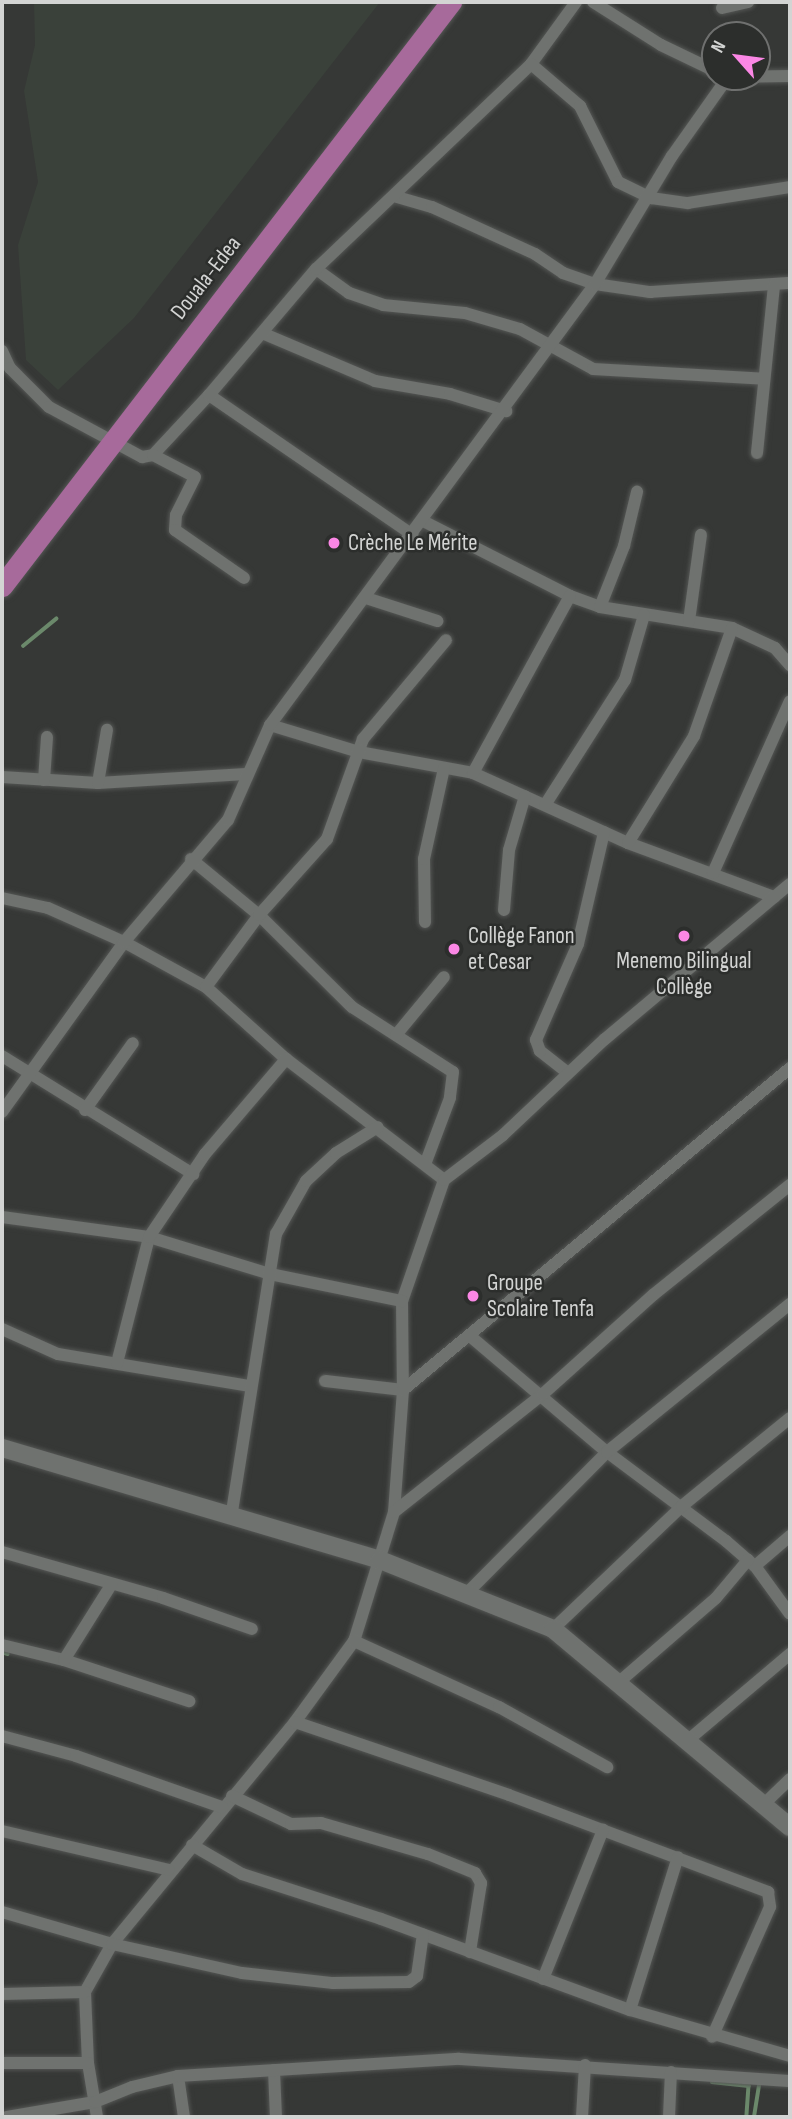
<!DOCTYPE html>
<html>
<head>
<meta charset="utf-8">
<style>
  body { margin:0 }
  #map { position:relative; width:792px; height:2119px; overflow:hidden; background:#363836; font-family:"Sofia Sans Condensed",sans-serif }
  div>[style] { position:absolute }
  .built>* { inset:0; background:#3a413a }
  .stream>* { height:3.5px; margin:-1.75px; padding:0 1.75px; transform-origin:1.75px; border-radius:1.75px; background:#6b896b }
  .roads { filter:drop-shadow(0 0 2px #545654) drop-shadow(0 0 2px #545654) }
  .minor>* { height:12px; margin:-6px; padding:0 6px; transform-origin:6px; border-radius:6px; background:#6f726f }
  .secondary>* { height:18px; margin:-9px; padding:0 9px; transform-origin:9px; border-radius:9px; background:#6f726f }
  .trunk>* { height:21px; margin:-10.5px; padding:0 10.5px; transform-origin:10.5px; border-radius:10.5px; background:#a76a9b }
  .dots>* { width:19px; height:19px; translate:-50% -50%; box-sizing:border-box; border:4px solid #2c2e2c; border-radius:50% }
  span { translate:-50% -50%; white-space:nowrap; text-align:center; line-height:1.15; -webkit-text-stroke:5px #2c2e2c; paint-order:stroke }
  .street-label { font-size:23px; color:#d3d4d3 }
  .poi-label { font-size:23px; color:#d3d4d3 }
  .left { translate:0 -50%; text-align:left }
  .frame { position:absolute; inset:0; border:4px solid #d3d4d3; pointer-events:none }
  .north { position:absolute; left:701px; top:21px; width:70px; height:70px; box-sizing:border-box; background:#2c2e2c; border:2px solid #6f706f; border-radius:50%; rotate:298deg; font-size:19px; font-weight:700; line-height:28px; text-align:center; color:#d3d4d3 }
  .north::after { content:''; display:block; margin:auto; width:24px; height:32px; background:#fb87e5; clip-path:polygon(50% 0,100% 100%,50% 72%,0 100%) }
</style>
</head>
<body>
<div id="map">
  <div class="built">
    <div style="clip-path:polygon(34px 2px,380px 2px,134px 318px,58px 390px,26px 360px,18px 245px,38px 182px,24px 91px,35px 45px)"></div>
  </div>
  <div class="stream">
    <div style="left:23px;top:646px;width:43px;rotate:-39.3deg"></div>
    <div style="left:2px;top:1652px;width:6px;rotate:18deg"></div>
    <div style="left:712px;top:2082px;width:37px;rotate:6deg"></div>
    <div style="left:749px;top:2086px;width:31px;rotate:94deg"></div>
    <div style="left:754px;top:2117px;width:32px;rotate:-81deg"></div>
  </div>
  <div class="roads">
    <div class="minor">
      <div style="left:593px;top:2px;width:80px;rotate:32.3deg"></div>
      <div style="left:661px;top:45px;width:60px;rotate:25.7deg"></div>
      <div style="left:722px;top:8px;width:27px;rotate:-13deg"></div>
      <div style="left:531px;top:64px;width:77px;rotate:-54deg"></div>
      <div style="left:727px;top:77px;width:63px;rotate:-0.9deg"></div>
      <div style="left:397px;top:197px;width:36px;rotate:16deg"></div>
      <div style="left:432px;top:207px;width:113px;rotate:24.5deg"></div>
      <div style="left:535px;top:254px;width:34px;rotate:34deg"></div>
      <div style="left:563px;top:273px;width:34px;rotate:19deg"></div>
      <div style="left:595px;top:284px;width:56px;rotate:8.3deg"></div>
      <div style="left:650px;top:292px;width:140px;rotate:-3.7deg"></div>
      <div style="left:316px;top:269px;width:41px;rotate:36deg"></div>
      <div style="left:349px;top:293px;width:36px;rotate:19deg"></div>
      <div style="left:383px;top:305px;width:82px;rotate:5.6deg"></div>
      <div style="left:465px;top:313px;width:57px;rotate:16.2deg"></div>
      <div style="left:520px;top:329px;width:83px;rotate:28.7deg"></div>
      <div style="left:593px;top:369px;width:171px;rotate:3.3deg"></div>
      <div style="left:262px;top:333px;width:123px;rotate:23deg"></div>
      <div style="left:375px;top:381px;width:76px;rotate:9.8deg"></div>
      <div style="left:450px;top:394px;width:59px;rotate:16.9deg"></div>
      <div style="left:2px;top:351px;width:19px;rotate:65deg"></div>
      <div style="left:10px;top:368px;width:55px;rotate:45deg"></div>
      <div style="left:49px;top:407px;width:106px;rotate:28.3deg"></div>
      <div style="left:142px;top:457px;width:11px;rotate:-10deg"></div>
      <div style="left:153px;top:455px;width:82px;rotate:-47deg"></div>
      <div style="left:209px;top:395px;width:247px;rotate:34.5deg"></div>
      <div style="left:209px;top:395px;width:165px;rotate:-49.7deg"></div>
      <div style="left:316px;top:269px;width:297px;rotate:-43.6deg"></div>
      <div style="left:531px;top:64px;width:65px;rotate:40.6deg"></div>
      <div style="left:580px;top:106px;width:85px;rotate:63.4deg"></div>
      <div style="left:618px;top:182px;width:37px;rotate:26deg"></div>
      <div style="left:651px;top:198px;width:37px;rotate:8deg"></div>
      <div style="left:688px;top:203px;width:103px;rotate:-8.9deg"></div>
      <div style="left:757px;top:453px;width:169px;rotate:-84.2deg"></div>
      <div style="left:153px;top:455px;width:47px;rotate:27.6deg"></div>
      <div style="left:195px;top:477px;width:42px;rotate:116.6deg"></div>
      <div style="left:176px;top:515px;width:15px;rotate:94deg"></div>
      <div style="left:175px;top:530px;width:84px;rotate:34.8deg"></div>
      <div style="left:423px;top:521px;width:165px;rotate:27deg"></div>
      <div style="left:570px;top:596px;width:32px;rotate:20deg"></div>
      <div style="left:600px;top:607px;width:134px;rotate:9deg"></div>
      <div style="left:732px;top:628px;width:47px;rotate:24.9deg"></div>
      <div style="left:775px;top:648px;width:23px;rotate:49deg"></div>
      <div style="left:366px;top:598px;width:75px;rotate:17.9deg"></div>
      <div style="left:600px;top:607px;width:66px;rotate:-68.5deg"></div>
      <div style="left:624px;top:546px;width:56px;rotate:-76.5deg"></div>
      <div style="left:689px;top:621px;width:87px;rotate:-82.1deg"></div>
      <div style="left:270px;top:725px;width:93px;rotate:16.9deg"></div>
      <div style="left:359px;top:752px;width:116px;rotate:10.4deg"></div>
      <div style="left:473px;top:773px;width:170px;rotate:24.3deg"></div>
      <div style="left:628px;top:843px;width:156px;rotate:20.3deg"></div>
      <div style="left:473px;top:773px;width:202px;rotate:-61.3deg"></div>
      <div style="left:2px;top:777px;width:96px;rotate:3.6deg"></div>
      <div style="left:98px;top:783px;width:148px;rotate:-3.5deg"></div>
      <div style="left:44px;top:780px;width:43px;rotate:-86deg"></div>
      <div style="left:98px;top:783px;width:54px;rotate:-80.4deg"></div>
      <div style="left:545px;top:805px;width:148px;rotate:-57.4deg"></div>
      <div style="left:625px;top:680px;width:68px;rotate:-73.7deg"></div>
      <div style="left:628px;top:843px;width:126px;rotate:-58.3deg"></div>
      <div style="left:694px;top:736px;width:114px;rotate:-70.6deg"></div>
      <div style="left:191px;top:859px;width:88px;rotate:39.5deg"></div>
      <div style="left:259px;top:915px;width:131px;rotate:44.7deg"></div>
      <div style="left:352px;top:1007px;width:120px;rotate:32.8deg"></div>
      <div style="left:453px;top:1072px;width:26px;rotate:97deg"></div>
      <div style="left:450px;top:1098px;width:68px;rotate:110.6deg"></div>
      <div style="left:713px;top:873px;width:188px;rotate:-65.9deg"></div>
      <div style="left:2px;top:898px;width:47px;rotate:12.3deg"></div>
      <div style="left:48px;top:908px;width:83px;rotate:24.1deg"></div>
      <div style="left:124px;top:942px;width:94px;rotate:28.8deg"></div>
      <div style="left:206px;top:987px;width:108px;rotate:42deg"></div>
      <div style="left:286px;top:1059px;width:199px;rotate:37.4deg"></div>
      <div style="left:444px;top:1180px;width:128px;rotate:109.1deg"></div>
      <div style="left:402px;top:1301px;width:89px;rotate:89.4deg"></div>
      <div style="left:403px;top:1390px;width:122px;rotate:94.2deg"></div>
      <div style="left:394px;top:1512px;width:135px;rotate:107.2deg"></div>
      <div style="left:354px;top:1641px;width:100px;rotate:126.1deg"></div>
      <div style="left:295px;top:1722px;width:288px;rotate:129.5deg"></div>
      <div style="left:112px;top:1944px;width:55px;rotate:119.4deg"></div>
      <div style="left:85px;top:1992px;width:71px;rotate:87.6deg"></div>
      <div style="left:88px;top:2063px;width:55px;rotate:80.5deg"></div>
      <div style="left:504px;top:910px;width:60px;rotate:-85.2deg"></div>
      <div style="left:509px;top:850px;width:56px;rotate:-73.5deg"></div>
      <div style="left:425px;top:922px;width:63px;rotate:-90.9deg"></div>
      <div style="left:424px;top:859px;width:93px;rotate:-77.6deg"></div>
      <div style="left:206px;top:987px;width:89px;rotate:-53.6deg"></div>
      <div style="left:259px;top:915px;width:102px;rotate:-48.2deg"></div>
      <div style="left:327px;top:839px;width:106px;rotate:-70.2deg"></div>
      <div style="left:363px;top:739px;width:129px;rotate:-50deg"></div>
      <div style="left:396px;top:1035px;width:75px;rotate:-50.4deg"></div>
      <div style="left:2px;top:1056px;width:225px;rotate:31.7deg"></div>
      <div style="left:568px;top:1073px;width:36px;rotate:-142deg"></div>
      <div style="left:540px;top:1051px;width:12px;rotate:-110deg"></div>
      <div style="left:536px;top:1040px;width:105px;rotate:-66.4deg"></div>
      <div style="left:578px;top:944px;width:115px;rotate:-76.9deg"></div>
      <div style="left:85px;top:1110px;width:82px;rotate:-54.4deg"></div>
      <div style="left:2px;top:1112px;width:209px;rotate:-54.3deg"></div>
      <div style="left:124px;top:942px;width:160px;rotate:-49.6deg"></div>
      <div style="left:228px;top:820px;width:104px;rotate:-66.1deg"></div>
      <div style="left:270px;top:725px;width:548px;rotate:-53.61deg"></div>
      <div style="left:595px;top:284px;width:149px;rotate:-59deg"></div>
      <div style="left:672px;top:156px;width:97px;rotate:-54.7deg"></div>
      <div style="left:444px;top:1180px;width:74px;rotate:-37.3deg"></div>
      <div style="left:503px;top:1135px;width:140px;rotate:-43.3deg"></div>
      <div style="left:605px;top:1039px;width:241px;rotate:-40deg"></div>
      <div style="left:2px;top:1217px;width:148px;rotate:7.7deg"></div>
      <div style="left:149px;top:1237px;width:127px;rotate:17deg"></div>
      <div style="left:270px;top:1274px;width:135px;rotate:11.6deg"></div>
      <div style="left:2px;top:1329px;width:61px;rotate:24.1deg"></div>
      <div style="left:58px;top:1354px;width:195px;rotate:9.5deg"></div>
      <div style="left:470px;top:1336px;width:180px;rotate:40.3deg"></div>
      <div style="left:607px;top:1452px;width:149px;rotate:36.8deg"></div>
      <div style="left:726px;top:1541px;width:38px;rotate:41deg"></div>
      <div style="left:755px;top:1566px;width:59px;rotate:53.9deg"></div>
      <div style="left:117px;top:1363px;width:130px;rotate:-75.7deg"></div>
      <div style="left:149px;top:1237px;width:100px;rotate:-56deg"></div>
      <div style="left:205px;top:1154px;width:125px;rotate:-49.5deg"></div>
      <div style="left:325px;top:1381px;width:79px;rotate:6.6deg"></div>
      <div style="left:403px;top:1390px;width:503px;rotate:-39.76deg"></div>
      <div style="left:394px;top:1512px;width:190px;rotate:-38.4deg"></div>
      <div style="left:543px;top:1394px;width:148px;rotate:-42deg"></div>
      <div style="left:653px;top:1295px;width:176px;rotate:-38.8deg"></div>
      <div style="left:231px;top:1518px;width:288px;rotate:-81deg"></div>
      <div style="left:276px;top:1234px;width:61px;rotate:-60.5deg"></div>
      <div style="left:306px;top:1181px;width:41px;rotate:-43deg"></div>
      <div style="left:336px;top:1153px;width:49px;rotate:-31.8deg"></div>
      <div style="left:2px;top:1552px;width:167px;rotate:15.9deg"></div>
      <div style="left:163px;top:1598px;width:94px;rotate:19.2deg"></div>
      <div style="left:755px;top:1566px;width:46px;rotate:-40.6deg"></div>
      <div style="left:468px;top:1592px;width:197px;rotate:-45.2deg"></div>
      <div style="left:607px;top:1452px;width:235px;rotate:-39deg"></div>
      <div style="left:553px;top:1629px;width:178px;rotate:-43.6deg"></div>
      <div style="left:682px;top:1506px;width:139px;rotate:-39.2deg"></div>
      <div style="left:354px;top:1641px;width:159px;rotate:24.5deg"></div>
      <div style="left:499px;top:1707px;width:124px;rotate:29.1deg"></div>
      <div style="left:2px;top:1645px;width:64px;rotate:13.6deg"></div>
      <div style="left:64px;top:1660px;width:132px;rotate:18.2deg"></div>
      <div style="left:64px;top:1660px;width:89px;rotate:-57.9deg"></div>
      <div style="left:619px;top:1682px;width:128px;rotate:-40.9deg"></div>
      <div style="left:716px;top:1598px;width:50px;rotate:-49.9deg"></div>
      <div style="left:295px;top:1722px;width:226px;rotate:18.8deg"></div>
      <div style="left:509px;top:1795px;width:277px;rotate:20.5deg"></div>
      <div style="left:768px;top:1892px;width:15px;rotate:82deg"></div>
      <div style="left:770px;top:1907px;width:142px;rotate:114deg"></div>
      <div style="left:2px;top:1736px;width:77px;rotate:15.1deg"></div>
      <div style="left:76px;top:1756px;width:155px;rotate:19.3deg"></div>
      <div style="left:687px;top:1741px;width:135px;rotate:-40.2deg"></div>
      <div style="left:232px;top:1796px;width:65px;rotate:25.4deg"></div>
      <div style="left:291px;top:1824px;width:30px;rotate:-2deg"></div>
      <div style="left:321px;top:1823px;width:111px;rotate:16.2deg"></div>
      <div style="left:428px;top:1854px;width:51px;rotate:22deg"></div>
      <div style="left:475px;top:1873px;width:12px;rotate:59deg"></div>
      <div style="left:481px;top:1883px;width:70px;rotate:99.1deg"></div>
      <div style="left:764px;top:1804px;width:36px;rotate:-44deg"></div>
      <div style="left:2px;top:1831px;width:171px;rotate:13.1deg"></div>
      <div style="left:192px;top:1845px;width:58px;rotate:30.1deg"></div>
      <div style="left:242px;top:1874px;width:146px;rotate:17.9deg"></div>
      <div style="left:381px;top:1919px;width:265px;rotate:20.1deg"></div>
      <div style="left:630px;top:2010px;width:166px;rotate:16deg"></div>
      <div style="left:2px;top:1912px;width:115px;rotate:16.2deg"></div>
      <div style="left:112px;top:1944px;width:133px;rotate:12.6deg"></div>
      <div style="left:242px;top:1973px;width:92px;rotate:6.3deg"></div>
      <div style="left:333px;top:1983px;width:76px;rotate:-0.8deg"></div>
      <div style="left:409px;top:1982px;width:10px;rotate:-37deg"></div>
      <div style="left:417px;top:1976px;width:42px;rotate:-81.9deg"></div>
      <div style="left:543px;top:1979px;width:161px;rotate:-68.1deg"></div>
      <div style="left:2px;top:1994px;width:83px;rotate:-1.4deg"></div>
      <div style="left:630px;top:2010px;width:160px;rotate:-72.6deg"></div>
      <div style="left:2px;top:2063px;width:86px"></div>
      <div style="left:274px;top:2070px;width:47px;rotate:87.6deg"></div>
      <div style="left:178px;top:2076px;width:41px;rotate:81.7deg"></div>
      <div style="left:7px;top:2117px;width:89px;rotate:-9.7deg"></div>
      <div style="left:95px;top:2102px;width:40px;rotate:-22deg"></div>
      <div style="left:132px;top:2087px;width:47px;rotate:-13.4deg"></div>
      <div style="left:178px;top:2076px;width:282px;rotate:-3.5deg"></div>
      <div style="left:459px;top:2059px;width:332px;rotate:3.8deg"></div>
      <div style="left:582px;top:2117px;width:52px;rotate:-86.7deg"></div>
      <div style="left:669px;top:2117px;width:45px;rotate:-87.5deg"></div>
    </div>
    <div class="secondary">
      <div style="left:2px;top:1448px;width:394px;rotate:16.5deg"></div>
      <div style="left:380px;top:1560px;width:186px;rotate:21.7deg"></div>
      <div style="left:553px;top:1629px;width:309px;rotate:39.9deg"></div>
    </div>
    <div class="trunk">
      <div style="left:2px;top:586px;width:737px;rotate:-52.45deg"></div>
    </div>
  </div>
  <div class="dots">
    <div style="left:334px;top:543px;background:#fb87e5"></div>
    <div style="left:684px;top:936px;background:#fb87e5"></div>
    <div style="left:454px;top:949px;background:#fb87e5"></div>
    <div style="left:473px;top:1296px;background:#fb87e5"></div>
  </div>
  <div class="street-label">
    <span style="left:206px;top:278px;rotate:-52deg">Douala-Edea</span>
  </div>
  <div class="poi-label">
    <span class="left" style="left:348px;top:543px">Crèche Le Mérite</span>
    <span class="left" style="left:468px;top:949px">Collège Fanon<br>et Cesar</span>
    <span style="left:684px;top:974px">Menemo Bilingual<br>Collège</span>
    <span class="left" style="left:487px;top:1296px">Groupe<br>Scolaire Tenfa</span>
  </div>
  <div class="frame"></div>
  <div class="north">N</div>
</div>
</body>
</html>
